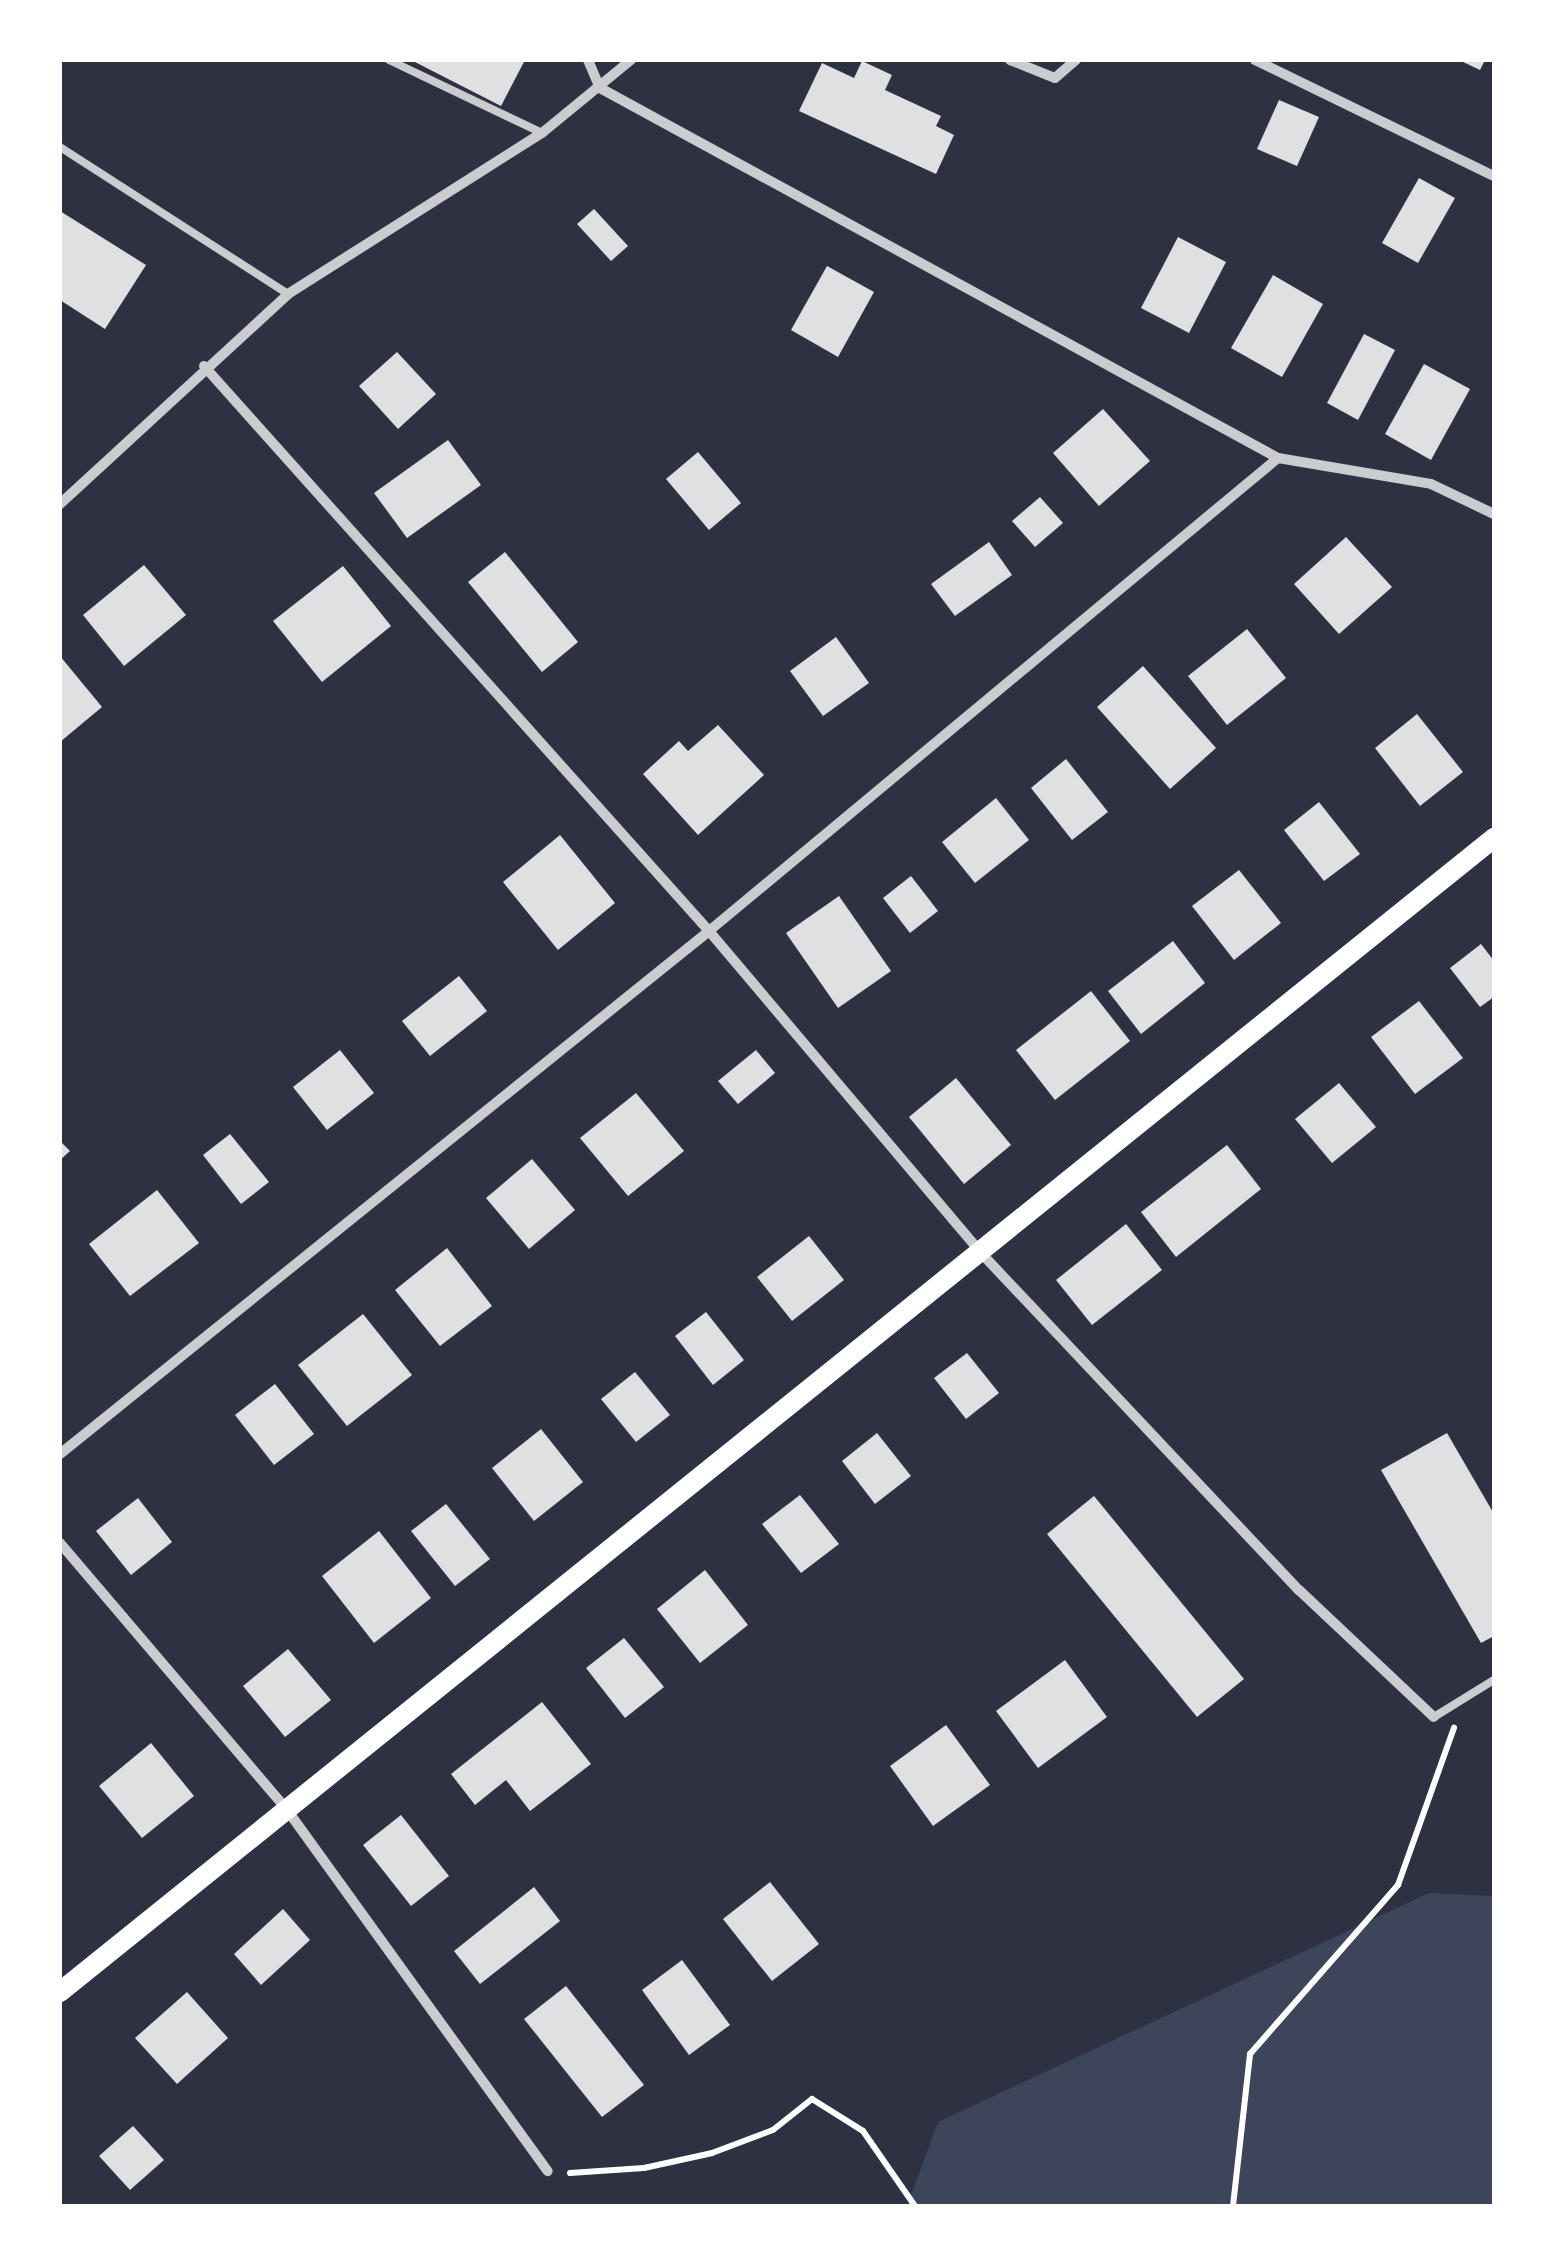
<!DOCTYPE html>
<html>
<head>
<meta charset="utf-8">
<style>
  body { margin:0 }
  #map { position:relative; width:1554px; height:2266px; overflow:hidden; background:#2d3142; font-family:Ubuntu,sans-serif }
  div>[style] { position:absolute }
  .green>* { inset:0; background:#3c4559 }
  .building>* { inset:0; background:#e0e0e3 }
  .path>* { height:6px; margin:-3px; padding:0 3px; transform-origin:3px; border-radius:3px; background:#fff }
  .service>* { height:8px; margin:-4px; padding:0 4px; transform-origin:4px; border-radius:4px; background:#caccd0 }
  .minor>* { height:10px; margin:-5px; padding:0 5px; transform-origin:5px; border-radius:5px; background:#caccd0 }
  .secondary>* { height:20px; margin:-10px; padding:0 10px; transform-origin:10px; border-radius:10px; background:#fff }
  span { translate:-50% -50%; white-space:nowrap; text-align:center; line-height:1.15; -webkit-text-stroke:8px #fff; paint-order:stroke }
  .frame { position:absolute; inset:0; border:62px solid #fff; pointer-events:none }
</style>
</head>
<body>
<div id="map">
  <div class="green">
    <div style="clip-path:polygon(1429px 1893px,1494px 1896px,1494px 2206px,907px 2206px,938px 2122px)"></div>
  </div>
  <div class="building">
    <div style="clip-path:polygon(411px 60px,525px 60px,501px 106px)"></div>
    <div style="clip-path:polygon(1459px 60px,1485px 60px,1480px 70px)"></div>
    <div style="clip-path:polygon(862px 61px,892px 75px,885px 90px,941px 116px,936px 126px,954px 135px,936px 174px,799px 111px,822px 63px,854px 78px)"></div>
    <div style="clip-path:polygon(1279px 100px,1319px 117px,1297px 166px,1257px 149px)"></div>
    <div style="clip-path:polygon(1419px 178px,1455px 198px,1418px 263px,1382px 243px)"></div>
    <div style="clip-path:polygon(594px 209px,628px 246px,611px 261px,577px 224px)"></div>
    <div style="clip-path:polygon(60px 211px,146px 265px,105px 329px,60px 300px)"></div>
    <div style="clip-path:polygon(1178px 237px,1226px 262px,1189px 333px,1141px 308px)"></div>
    <div style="clip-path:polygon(827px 266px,874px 292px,838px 357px,791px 330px)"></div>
    <div style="clip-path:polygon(1273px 275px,1323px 304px,1282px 377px,1231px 348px)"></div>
    <div style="clip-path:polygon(1364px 334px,1395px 350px,1358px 420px,1327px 403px)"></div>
    <div style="clip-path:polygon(397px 352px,436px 394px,398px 429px,359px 386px)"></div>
    <div style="clip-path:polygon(1424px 364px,1470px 389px,1431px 460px,1385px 434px)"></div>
    <div style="clip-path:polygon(1103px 409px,1150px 461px,1099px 506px,1053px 453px)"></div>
    <div style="clip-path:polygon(448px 440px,481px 485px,407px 538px,374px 493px)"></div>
    <div style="clip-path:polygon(698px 452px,741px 503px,709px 530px,666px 479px)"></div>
    <div style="clip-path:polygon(1040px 497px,1063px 523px,1035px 547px,1012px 521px)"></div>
    <div style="clip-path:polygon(1346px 537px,1392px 587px,1339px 634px,1294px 584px)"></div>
    <div style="clip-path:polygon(989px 542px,1012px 575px,955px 616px,931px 584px)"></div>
    <div style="clip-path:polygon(505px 552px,578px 642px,542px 672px,468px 582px)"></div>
    <div style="clip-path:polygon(144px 565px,186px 615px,124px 666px,83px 615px)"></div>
    <div style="clip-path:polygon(343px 566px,391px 626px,322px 682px,273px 621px)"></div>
    <div style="clip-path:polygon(1247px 629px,1286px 678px,1227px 725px,1188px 676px)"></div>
    <div style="clip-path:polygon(836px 637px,869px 683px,823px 716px,790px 671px)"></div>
    <div style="clip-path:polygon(60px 656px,102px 707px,60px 742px)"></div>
    <div style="clip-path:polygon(1143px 666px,1216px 748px,1170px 789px,1097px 707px)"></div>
    <div style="clip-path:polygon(1417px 714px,1463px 772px,1420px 806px,1375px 748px)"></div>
    <div style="clip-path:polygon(718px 725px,764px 775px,698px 835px,643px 774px,679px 741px,688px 751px)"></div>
    <div style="clip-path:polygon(1066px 759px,1108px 812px,1072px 840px,1031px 788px)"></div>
    <div style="clip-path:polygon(996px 798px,1029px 840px,975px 883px,942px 842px)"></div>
    <div style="clip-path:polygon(1319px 802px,1360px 854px,1324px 881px,1284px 830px)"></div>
    <div style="clip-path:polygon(560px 835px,615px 903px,558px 950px,503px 882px)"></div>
    <div style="clip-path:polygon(1239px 870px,1281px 923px,1234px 960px,1192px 906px)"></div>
    <div style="clip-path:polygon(911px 876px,938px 911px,910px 933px,883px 898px)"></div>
    <div style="clip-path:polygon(839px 896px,891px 971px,838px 1008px,786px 933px)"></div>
    <div style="clip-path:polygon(1173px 941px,1205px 983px,1141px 1034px,1108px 991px)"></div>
    <div style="clip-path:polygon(1481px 944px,1494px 961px,1494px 997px,1480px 1007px,1450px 968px)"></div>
    <div style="clip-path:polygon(459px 976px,487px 1011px,430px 1056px,402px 1021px)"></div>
    <div style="clip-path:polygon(1091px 991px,1130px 1041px,1055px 1100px,1016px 1050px)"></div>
    <div style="clip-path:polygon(1419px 1001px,1463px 1058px,1415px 1094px,1371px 1037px)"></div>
    <div style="clip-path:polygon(340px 1050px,374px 1093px,327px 1130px,293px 1087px)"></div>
    <div style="clip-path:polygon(756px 1050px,775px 1073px,738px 1104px,718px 1081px)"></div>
    <div style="clip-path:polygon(956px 1078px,1011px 1145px,964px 1184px,909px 1117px)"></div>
    <div style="clip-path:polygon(1339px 1083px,1376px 1127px,1332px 1163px,1295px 1119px)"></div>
    <div style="clip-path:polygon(636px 1093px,684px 1151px,628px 1196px,580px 1138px)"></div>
    <div style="clip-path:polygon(230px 1134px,269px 1182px,241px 1204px,203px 1155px)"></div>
    <div style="clip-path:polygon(60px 1141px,70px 1151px,60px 1160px)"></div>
    <div style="clip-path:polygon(1227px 1145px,1261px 1189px,1176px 1257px,1141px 1212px)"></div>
    <div style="clip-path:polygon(532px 1159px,575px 1210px,529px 1249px,486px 1198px)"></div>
    <div style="clip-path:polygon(157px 1190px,199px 1243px,130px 1296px,89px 1244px)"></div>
    <div style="clip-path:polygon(1126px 1224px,1162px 1270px,1092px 1325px,1056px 1280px)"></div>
    <div style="clip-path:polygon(809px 1236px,844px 1280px,792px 1321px,757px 1277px)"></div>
    <div style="clip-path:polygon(447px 1248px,492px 1306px,440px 1346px,395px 1290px)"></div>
    <div style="clip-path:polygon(706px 1312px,744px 1360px,713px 1385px,675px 1336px)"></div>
    <div style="clip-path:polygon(363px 1314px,412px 1375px,347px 1426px,298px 1365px)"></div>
    <div style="clip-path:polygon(967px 1353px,999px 1393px,966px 1419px,934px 1378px)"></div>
    <div style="clip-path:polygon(635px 1372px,670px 1415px,636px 1442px,601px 1399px)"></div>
    <div style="clip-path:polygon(275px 1384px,314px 1434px,274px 1465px,235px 1415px)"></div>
    <div style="clip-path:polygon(541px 1429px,583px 1482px,534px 1521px,492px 1468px)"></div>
    <div style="clip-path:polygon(877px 1433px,911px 1476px,875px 1504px,842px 1461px)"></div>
    <div style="clip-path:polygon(1447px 1433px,1494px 1514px,1494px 1636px,1481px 1643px,1381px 1470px)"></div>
    <div style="clip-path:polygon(800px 1495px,839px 1544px,801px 1573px,762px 1524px)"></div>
    <div style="clip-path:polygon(1094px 1496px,1244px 1679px,1197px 1717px,1047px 1534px)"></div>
    <div style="clip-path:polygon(138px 1498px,172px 1542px,131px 1575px,96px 1531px)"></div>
    <div style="clip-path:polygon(446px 1504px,490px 1559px,455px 1586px,411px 1531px)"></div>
    <div style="clip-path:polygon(379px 1531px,431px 1598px,374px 1643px,322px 1576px)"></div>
    <div style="clip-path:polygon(705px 1570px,748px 1625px,700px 1663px,657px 1609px)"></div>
    <div style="clip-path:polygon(624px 1638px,664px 1687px,625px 1718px,586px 1668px)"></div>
    <div style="clip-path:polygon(288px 1649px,331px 1700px,285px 1737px,243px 1686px)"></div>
    <div style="clip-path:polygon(1065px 1660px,1107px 1717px,1038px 1768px,996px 1711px)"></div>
    <div style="clip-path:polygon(542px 1702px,591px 1764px,530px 1811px,506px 1780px,475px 1805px,451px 1774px)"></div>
    <div style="clip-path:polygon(946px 1725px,990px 1785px,933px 1826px,890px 1766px)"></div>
    <div style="clip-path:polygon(151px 1743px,194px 1796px,142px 1838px,99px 1786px)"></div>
    <div style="clip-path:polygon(401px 1815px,449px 1876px,411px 1906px,363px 1845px)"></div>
    <div style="clip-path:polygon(770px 1882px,819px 1944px,772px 1981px,723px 1919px)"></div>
    <div style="clip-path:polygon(534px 1887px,560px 1921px,480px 1984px,454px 1951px)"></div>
    <div style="clip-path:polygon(283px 1909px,310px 1940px,261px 1985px,234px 1954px)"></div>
    <div style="clip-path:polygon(682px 1960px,730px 2025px,689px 2055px,642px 1990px)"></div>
    <div style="clip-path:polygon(566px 1986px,644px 2085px,602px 2117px,524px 2019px)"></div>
    <div style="clip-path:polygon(187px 1992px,228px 2038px,177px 2084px,135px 2038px)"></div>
    <div style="clip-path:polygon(133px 2126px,164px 2160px,130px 2190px,99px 2156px)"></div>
  </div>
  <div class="path">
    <div style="left:570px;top:2173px;width:74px;rotate:-3.9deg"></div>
    <div style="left:644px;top:2168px;width:70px;rotate:-12.4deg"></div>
    <div style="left:712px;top:2153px;width:65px;rotate:-20.7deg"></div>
    <div style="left:773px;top:2130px;width:50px;rotate:-38.5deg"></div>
    <div style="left:812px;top:2099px;width:60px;rotate:32.1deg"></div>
    <div style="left:863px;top:2131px;width:91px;rotate:55.3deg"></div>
    <div style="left:1233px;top:2206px;width:153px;rotate:-83.6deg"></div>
    <div style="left:1250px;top:2054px;width:225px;rotate:-48.8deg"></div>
    <div style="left:1398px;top:1885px;width:167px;rotate:-70.4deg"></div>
  </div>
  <div class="service">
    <div style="left:389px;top:60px;width:170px;rotate:25.5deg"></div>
    <div style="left:60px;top:147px;width:271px;rotate:32.8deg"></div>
    <div style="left:1434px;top:1717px;width:70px;rotate:-31.7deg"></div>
  </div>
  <div class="minor">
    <div style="left:588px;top:60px;width:30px;rotate:67deg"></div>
    <div style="left:600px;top:88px;width:772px;rotate:28.62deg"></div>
    <div style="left:1278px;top:458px;width:155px;rotate:9.6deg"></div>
    <div style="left:1431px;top:484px;width:70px;rotate:25.5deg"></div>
    <div style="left:1010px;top:60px;width:48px;rotate:21.8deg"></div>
    <div style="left:1055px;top:78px;width:28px;rotate:-41deg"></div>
    <div style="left:1255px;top:60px;width:266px;rotate:25.9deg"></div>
    <div style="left:204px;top:366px;width:758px;rotate:48.21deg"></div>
    <div style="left:709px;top:931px;width:423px;rotate:49.8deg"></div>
    <div style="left:982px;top:1254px;width:462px;rotate:46.7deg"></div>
    <div style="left:1299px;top:1590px;width:185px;rotate:43.3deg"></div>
    <div style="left:60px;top:504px;width:310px;rotate:-42.6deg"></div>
    <div style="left:288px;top:294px;width:301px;rotate:-32.4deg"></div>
    <div style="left:542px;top:133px;width:115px;rotate:-39.4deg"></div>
    <div style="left:60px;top:1454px;width:834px;rotate:-38.86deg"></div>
    <div style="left:709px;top:931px;width:740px;rotate:-39.74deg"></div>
    <div style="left:60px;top:1543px;width:347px;rotate:49.6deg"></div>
    <div style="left:285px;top:1807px;width:449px;rotate:54.2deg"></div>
  </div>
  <div class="secondary">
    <div style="left:60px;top:1992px;width:1841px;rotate:-38.83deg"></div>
  </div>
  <div class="frame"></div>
</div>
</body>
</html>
